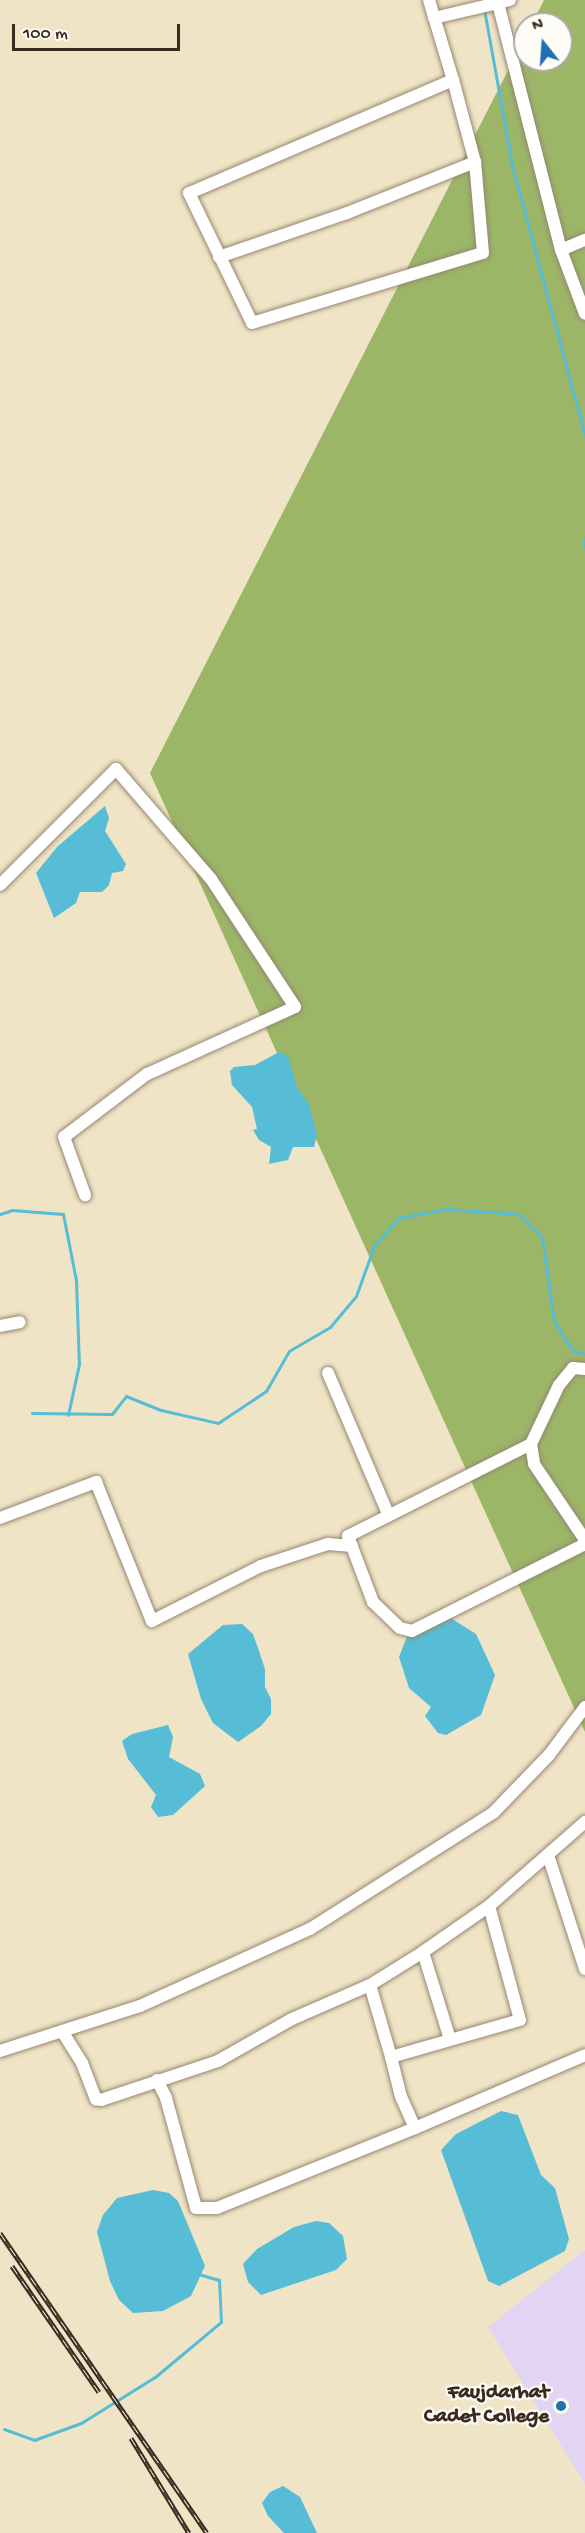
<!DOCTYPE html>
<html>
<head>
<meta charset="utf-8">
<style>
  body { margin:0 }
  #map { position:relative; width:585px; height:2533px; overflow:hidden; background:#f0e4c6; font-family:"Gochi Hand",sans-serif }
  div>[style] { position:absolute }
  .built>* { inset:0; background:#e2d4f3 }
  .forest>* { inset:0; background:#9bb667 }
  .water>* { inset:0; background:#57bcd5 }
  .stream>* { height:3px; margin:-1.5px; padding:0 1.5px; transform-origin:1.5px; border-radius:1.5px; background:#57bcd5 }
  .roads { filter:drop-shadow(0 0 2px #968772) drop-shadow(0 0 2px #968772) }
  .street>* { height:12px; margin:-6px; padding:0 6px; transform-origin:6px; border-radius:6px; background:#fff }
  .rail>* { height:5px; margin-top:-2.5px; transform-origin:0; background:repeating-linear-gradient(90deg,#fdfcf7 0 9px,#3b2a1e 0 18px); box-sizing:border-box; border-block:2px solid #3b2a1e }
  .dots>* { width:16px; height:16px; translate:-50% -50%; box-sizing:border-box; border:3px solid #fdfcf7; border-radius:50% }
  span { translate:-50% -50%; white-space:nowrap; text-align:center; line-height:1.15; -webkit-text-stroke:4.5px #fdfcf7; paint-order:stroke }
  .poi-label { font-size:21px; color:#3b2a1e; font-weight:700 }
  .right { translate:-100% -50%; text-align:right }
  .north { position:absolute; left:513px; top:12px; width:60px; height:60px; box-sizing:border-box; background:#fdfcf7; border:2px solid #afa8a0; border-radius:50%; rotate:343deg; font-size:16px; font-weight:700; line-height:24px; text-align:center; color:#3b2a1e }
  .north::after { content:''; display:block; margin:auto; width:21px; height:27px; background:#1f6fb2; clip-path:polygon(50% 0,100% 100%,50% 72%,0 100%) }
  .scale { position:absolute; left:12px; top:24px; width:168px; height:27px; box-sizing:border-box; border:3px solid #3b2a1e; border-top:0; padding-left:8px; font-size:18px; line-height:21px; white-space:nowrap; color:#3b2a1e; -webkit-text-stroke:4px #fdfcf7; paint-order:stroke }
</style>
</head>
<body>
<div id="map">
  <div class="built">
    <div style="clip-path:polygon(585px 2250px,585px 2484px,488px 2327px)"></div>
  </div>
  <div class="forest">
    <div style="clip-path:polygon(544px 0,585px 0,585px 1732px,150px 773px,525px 37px,525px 60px,561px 60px,561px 24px,532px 24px)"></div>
  </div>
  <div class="water">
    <div style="clip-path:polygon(105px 806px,109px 818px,105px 831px,126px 864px,123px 871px,112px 873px,109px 885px,102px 892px,80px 892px,76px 903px,54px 918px,36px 873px,57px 847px)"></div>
    <div style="clip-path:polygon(279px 1052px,288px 1056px,297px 1087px,309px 1104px,317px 1135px,314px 1147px,293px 1147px,288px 1160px,269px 1164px,271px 1147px,259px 1140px,253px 1130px,257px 1129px,252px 1107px,232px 1085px,230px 1071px,234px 1067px,255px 1065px)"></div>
    <div style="clip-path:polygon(449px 1617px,476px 1634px,495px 1675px,481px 1715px,446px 1735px,438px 1733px,425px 1716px,431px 1707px,409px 1688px,399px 1657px,408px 1634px)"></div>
    <div style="clip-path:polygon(242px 1624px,253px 1634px,259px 1651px,265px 1669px,265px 1687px,271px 1699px,271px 1714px,261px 1726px,238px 1742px,213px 1723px,201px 1699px,188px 1654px,223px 1625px)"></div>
    <div style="clip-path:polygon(168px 1725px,173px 1737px,169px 1757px,200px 1774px,205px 1786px,173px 1815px,158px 1817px,151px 1807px,156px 1795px,128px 1759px,122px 1741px,132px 1734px)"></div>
    <div style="clip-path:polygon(501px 2111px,518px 2115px,541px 2175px,555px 2188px,569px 2239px,565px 2251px,499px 2286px,488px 2281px,441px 2150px,456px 2134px)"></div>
    <div style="clip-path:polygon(153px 2190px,169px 2193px,178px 2201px,205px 2266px,191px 2296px,163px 2311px,133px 2313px,119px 2300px,110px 2281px,97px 2232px,103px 2215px,117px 2198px)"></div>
    <div style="clip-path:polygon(316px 2221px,329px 2223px,343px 2236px,347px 2259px,336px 2270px,261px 2295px,248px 2282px,243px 2264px,257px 2249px,294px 2227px)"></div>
    <div style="clip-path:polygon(283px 2486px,300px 2497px,317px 2533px,284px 2533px,268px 2516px,262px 2503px,270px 2492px)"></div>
  </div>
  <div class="stream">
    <div style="left:484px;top:9px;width:158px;rotate:79.8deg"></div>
    <div style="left:512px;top:165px;width:281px;rotate:74.9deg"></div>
    <div style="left:585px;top:538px;width:10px;rotate:90deg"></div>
    <div style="left:0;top:1214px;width:13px;rotate:-18deg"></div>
    <div style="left:12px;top:1210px;width:51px;rotate:4.5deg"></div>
    <div style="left:63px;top:1214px;width:67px;rotate:78.9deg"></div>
    <div style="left:76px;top:1280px;width:84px;rotate:88deg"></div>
    <div style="left:79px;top:1364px;width:52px;rotate:102.2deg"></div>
    <div style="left:32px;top:1413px;width:80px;rotate:0.7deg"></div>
    <div style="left:112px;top:1414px;width:23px;rotate:-52deg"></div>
    <div style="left:126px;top:1396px;width:38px;rotate:22deg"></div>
    <div style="left:161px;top:1410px;width:58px;rotate:12.8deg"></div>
    <div style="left:218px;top:1423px;width:58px;rotate:-33.7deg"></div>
    <div style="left:266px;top:1391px;width:46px;rotate:-60.1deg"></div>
    <div style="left:289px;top:1351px;width:48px;rotate:-30.3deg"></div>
    <div style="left:330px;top:1327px;width:40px;rotate:-50deg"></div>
    <div style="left:356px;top:1296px;width:53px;rotate:-70.2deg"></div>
    <div style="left:374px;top:1246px;width:37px;rotate:-49deg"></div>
    <div style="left:398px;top:1218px;width:49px;rotate:-10.6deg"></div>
    <div style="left:446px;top:1209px;width:73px;rotate:3.9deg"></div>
    <div style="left:519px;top:1214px;width:33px;rotate:45deg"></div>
    <div style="left:542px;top:1237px;width:85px;rotate:81.9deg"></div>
    <div style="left:554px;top:1321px;width:34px;rotate:58deg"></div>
    <div style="left:572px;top:1350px;width:14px;rotate:17deg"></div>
    <div style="left:4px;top:2429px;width:32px;rotate:20deg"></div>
    <div style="left:34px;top:2440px;width:50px;rotate:-19.9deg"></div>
    <div style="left:81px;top:2423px;width:87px;rotate:-31.9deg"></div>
    <div style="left:155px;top:2377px;width:86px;rotate:-39.8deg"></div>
    <div style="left:221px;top:2322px;width:42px;rotate:-92.7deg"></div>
    <div style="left:219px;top:2280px;width:19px;rotate:-164deg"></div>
  </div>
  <div class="roads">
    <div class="street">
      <div style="left:429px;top:0;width:84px;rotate:73.3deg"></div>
      <div style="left:453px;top:80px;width:287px;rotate:156.8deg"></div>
      <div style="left:189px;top:193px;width:144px;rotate:64.1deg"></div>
      <div style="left:252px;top:323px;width:241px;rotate:-16.9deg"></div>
      <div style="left:483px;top:253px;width:91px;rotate:-95deg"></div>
      <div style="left:475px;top:162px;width:85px;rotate:-105deg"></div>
      <div style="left:510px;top:0;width:12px;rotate:166deg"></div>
      <div style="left:498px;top:3px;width:255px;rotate:75.7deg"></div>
      <div style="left:561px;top:250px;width:68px;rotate:69.4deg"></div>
      <div style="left:434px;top:18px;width:66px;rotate:-13.2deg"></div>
      <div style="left:561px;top:250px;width:26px;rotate:-23deg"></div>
      <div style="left:219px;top:257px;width:135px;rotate:-19deg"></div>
      <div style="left:347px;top:213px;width:138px;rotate:-21.7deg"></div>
      <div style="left:0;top:885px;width:164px;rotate:-45deg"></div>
      <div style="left:116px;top:769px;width:145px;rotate:49.2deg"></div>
      <div style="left:211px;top:879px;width:153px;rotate:56.7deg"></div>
      <div style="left:295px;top:1007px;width:162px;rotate:155.6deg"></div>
      <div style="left:147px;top:1074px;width:104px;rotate:142.8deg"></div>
      <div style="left:64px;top:1137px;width:62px;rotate:70.1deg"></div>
      <div style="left:0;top:1326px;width:20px;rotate:-11deg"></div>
      <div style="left:585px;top:1369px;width:12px;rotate:-175deg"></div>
      <div style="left:573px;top:1368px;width:22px;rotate:129deg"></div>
      <div style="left:559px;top:1385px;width:65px;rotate:115.4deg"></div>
      <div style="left:531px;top:1444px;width:20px;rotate:81deg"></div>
      <div style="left:534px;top:1464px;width:92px;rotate:56.1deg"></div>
      <div style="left:328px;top:1373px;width:155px;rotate:66.9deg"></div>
      <div style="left:531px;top:1444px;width:205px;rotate:153.3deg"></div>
      <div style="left:348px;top:1536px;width:71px;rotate:69.3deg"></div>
      <div style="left:373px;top:1602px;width:37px;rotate:44deg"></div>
      <div style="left:400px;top:1628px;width:12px;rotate:14deg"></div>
      <div style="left:412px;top:1631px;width:194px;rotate:-26.7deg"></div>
      <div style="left:0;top:1518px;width:103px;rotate:-20.6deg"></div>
      <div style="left:96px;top:1482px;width:150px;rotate:68.1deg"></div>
      <div style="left:152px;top:1621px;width:122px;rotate:-26.8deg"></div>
      <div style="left:261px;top:1566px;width:71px;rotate:-18.2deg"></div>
      <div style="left:328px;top:1544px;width:24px;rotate:5deg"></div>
      <div style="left:548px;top:1855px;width:120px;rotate:72deg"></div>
      <div style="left:423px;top:1952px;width:91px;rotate:72.8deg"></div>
      <div style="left:370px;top:1985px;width:75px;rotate:73.7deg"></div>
      <div style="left:391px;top:2057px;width:134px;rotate:-16deg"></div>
      <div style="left:520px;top:2020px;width:118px;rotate:-105.2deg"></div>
      <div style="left:62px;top:2031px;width:38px;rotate:58deg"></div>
      <div style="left:82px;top:2063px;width:39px;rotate:69deg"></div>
      <div style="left:96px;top:2099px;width:5px;rotate:11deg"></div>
      <div style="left:101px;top:2100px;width:123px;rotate:-18.4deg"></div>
      <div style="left:218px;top:2061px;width:85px;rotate:-29.6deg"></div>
      <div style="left:292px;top:2019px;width:85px;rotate:-23.6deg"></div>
      <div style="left:370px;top:1985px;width:62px;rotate:-31.9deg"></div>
      <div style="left:423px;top:1952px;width:80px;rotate:-34.9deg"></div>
      <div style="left:489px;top:1906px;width:128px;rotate:-41.2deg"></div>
      <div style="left:0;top:2051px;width:147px;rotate:-17.8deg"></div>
      <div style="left:140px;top:2006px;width:187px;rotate:-24.4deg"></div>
      <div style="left:310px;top:1929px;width:217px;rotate:-32.4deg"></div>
      <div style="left:493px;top:1813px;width:81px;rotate:-46deg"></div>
      <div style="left:549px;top:1755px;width:60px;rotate:-53.1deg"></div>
      <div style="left:157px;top:2080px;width:20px;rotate:63deg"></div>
      <div style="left:166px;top:2098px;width:114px;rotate:74.7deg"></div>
      <div style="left:196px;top:2208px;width:21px"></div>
      <div style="left:217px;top:2208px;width:214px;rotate:-22deg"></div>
      <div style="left:415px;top:2128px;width:34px;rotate:-114deg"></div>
      <div style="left:401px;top:2097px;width:41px;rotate:-104deg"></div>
      <div style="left:415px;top:2128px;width:185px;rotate:-23.2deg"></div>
    </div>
  </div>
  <div class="rail">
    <div style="left:0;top:2233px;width:364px;rotate:55.4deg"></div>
    <div style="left:12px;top:2266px;width:153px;rotate:55.4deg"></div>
    <div style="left:131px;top:2438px;width:111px;rotate:58.6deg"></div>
  </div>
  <div class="dots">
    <div style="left:561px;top:2406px;background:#1f6fb2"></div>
  </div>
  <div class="poi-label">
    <span class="right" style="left:549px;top:2406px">Faujdarhat<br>Cadet College</span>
  </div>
  <div class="north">N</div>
  <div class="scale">100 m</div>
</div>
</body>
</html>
